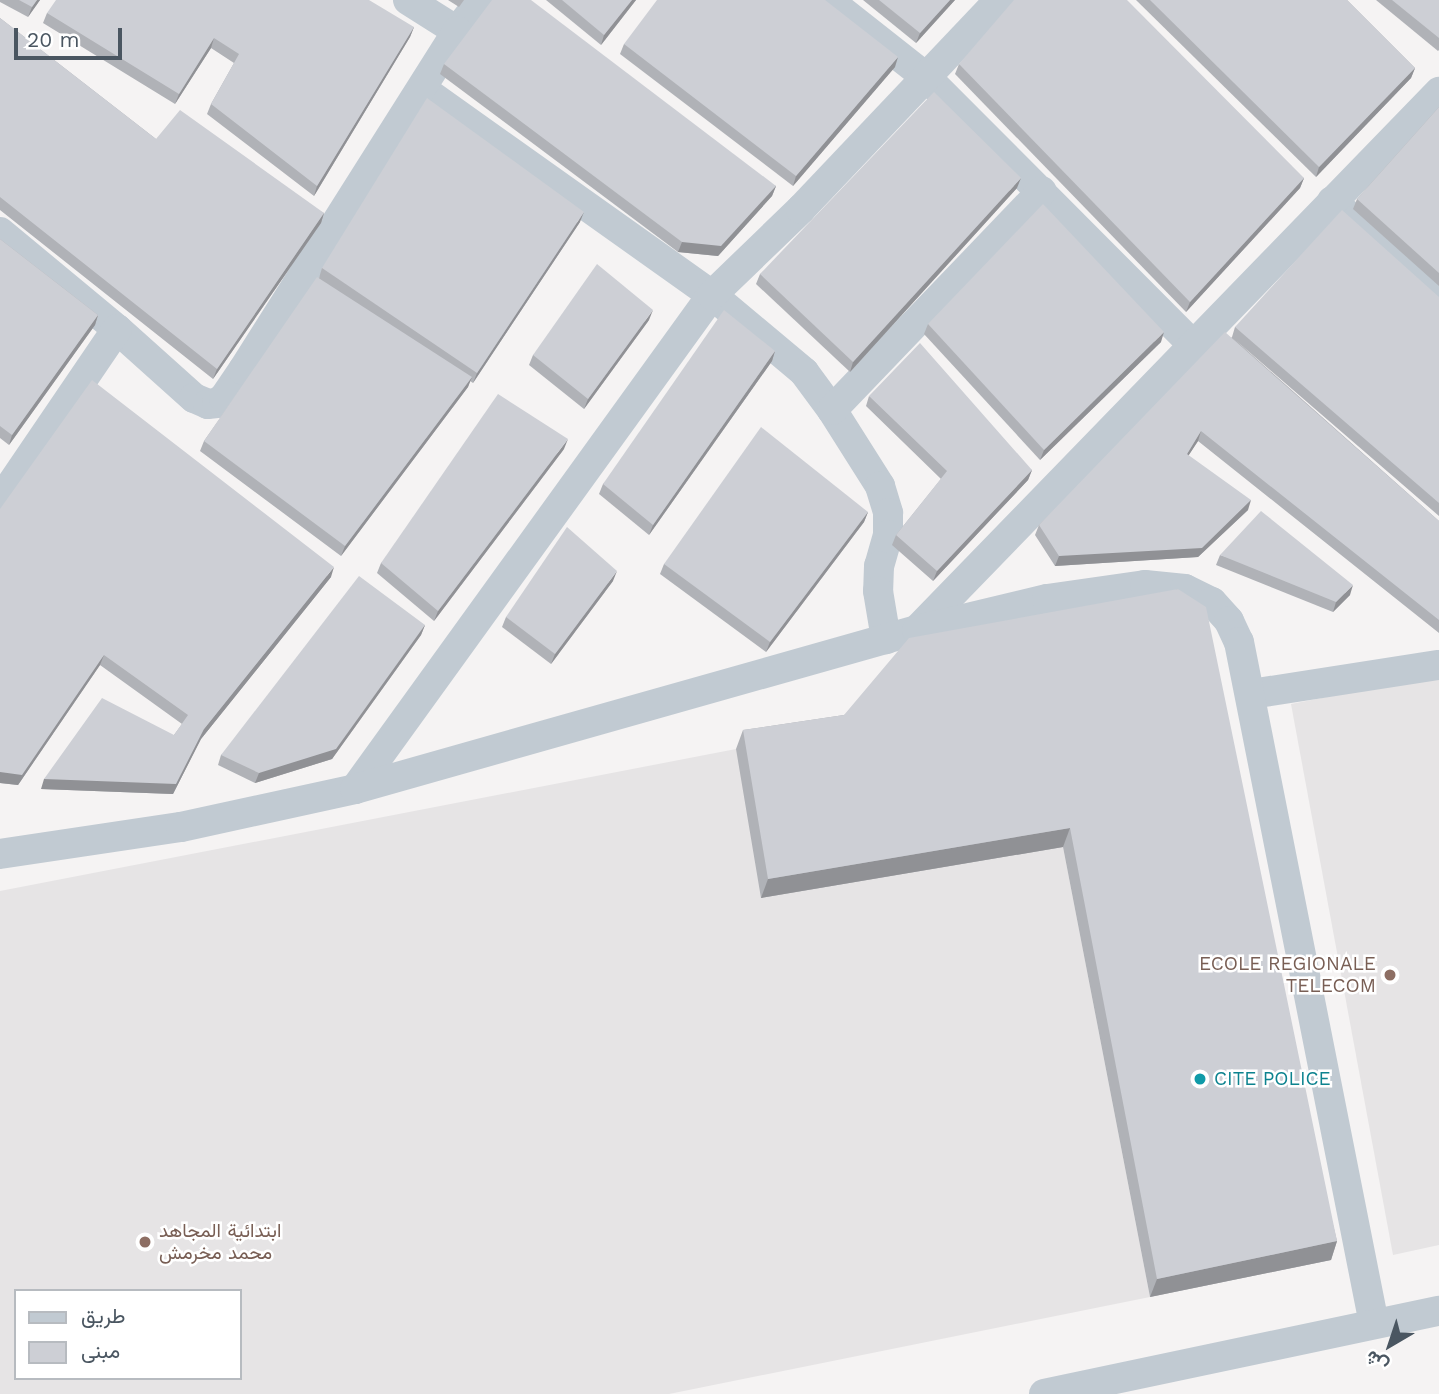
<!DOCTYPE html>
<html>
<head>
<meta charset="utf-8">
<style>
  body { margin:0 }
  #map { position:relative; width:1439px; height:1394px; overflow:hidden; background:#f5f3f3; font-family:"Work Sans",Vazirmatn,sans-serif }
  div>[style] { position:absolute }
  .education>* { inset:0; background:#e6e4e5 }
  .street>* { height:30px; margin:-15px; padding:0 15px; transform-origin:15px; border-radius:15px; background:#c1cad2 }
  .wall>* { inset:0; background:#b0b2b7 }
  .shaded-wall>* { inset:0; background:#909195 }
  .building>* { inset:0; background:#cdcfd5 }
  .dots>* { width:19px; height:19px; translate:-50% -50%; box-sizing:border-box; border:4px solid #fff; border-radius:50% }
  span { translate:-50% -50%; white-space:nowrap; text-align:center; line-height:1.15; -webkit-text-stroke:5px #fff; paint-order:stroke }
  .education-label { font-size:19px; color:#785e54 }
  .right { translate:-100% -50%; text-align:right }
  .left { translate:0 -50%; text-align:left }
  .culture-label { font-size:19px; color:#0d838f }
  .legend { position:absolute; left:14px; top:1289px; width:228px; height:91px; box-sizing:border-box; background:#fff; border:2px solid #b7bbc0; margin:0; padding:9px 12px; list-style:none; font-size:21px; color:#4a5661 }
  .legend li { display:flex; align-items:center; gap:14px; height:35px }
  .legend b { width:35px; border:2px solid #b7bbc0 }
  .north { position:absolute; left:1355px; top:1310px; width:70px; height:70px; -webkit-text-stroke:5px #fff; paint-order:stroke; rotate:219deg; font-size:19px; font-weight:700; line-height:28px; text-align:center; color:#4a5661 }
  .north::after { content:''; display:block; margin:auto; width:24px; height:32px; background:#4a5661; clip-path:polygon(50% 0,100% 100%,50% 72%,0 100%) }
  .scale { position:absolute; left:14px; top:28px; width:108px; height:32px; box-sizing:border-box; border:4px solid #4a5661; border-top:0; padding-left:9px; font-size:21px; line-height:24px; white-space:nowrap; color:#4a5661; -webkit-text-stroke:5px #fff; paint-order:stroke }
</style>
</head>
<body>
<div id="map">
  <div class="education">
    <div style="clip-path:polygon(1439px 675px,1439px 1245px,1393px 1255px,1291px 704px)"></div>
    <div style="clip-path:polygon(evenodd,736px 749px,1063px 847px,1150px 1297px,669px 1394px,0 1394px,0 891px,736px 749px,16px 1291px,240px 1291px,240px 1378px,16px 1378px,16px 1291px)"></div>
  </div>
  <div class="street">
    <div style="left:408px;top:0;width:58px;rotate:32.3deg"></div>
    <div style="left:457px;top:31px;width:39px;rotate:-52deg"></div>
    <div style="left:828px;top:0;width:126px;rotate:38.2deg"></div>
    <div style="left:927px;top:78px;width:375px;rotate:45.1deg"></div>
    <div style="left:422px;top:89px;width:356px;rotate:35.4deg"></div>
    <div style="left:712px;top:295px;width:120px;rotate:39.9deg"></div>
    <div style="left:804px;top:372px;width:47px;rotate:53.6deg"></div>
    <div style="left:832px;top:410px;width:90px;rotate:57.7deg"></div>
    <div style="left:880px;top:486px;width:28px;rotate:73deg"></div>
    <div style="left:888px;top:513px;width:22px;rotate:90deg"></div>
    <div style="left:888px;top:535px;width:32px;rotate:106deg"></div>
    <div style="left:879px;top:566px;width:25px;rotate:92deg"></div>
    <div style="left:878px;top:591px;width:49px;rotate:80.5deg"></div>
    <div style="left:1332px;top:201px;width:144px;rotate:41.9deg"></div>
    <div style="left:0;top:232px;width:152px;rotate:39.7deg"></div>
    <div style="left:117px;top:329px;width:103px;rotate:41.9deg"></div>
    <div style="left:194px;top:398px;width:15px;rotate:23deg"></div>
    <div style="left:208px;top:404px;width:9px;rotate:-6deg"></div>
    <div style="left:217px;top:403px;width:9px;rotate:-36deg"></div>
    <div style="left:224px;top:398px;width:34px;rotate:-56deg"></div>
    <div style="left:243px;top:370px;width:401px;rotate:-57.7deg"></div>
    <div style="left:832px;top:410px;width:303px;rotate:-46.2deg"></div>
    <div style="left:0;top:501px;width:208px;rotate:-55.8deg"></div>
    <div style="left:917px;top:630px;width:750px;rotate:-45.86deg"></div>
    <div style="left:1251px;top:694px;width:190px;rotate:-8.8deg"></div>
    <div style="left:355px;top:789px;width:609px;rotate:-54.15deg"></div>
    <div style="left:712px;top:295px;width:124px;rotate:-44deg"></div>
    <div style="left:801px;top:209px;width:288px;rotate:-46.5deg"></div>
    <div style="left:0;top:854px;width:183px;rotate:-8.5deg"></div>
    <div style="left:181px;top:827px;width:178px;rotate:-12.3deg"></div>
    <div style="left:355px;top:789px;width:584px;rotate:-15.8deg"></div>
    <div style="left:917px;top:630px;width:134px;rotate:-13.4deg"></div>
    <div style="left:1047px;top:599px;width:99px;rotate:-8.1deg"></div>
    <div style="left:1145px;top:585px;width:40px;rotate:5.7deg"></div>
    <div style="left:1185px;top:589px;width:30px;rotate:26deg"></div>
    <div style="left:1212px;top:602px;width:25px;rotate:48deg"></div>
    <div style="left:1229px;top:621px;width:23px;rotate:65deg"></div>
    <div style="left:1239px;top:642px;width:695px;rotate:78.8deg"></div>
    <div style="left:1044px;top:1394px;width:404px;rotate:-11.9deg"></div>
  </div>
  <div class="wall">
    <div style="clip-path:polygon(0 0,40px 0,28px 17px,0 2px)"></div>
    <div style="clip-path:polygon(448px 0,464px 0,459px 7px)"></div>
    <div style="clip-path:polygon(546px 0,636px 0,601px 45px)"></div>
    <div style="clip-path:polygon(863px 0,955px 0,916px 43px)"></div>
    <div style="clip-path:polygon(1136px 0,1347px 0,1415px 68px,1411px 78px,1316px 177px)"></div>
    <div style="clip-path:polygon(1376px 0,1439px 0,1439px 50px,1438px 51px)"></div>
    <div style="clip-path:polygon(47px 13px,414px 27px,410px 37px,314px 196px,207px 114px,211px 104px,234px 63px,211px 48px,175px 104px,43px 23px)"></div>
    <div style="clip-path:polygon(0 18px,156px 139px,324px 213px,321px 223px,213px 379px,0 210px)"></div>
    <div style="clip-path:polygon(624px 44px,895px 67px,793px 186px,620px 54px)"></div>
    <div style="clip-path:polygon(444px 64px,776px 186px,772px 196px,718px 256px,678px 252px,440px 74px)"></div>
    <div style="clip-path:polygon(959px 64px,1304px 178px,1300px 188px,1186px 312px,955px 74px)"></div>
    <div style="clip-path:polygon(1439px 107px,1439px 286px,1353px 209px,1357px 199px)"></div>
    <div style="clip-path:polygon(1017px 188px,850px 372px,756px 284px,760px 274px)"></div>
    <div style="clip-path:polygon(580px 222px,473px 383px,470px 381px,468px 387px,341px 556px,200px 451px,204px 441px,319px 278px,322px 268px)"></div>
    <div style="clip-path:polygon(0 239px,98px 315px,95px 325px,9px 445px,0 438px)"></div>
    <div style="clip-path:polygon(1439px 297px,1439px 516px,1233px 338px,1439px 521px,1439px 633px,1198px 441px,1188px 456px,1248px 510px,1198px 557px,1055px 566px,1035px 535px,1039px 525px,1232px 337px,1235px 327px)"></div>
    <div style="clip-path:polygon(649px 320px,584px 409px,529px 365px,533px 355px)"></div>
    <div style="clip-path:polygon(928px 324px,1161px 342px,1040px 460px,924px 334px)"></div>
    <div style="clip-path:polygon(775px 351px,772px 361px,649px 535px,599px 494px,603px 484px)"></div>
    <div style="clip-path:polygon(869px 396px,1032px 470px,1028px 480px,933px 581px,892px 545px,896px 535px,941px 479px,866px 406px)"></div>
    <div style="clip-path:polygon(564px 449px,434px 621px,377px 573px,381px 563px)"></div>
    <div style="clip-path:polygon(0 509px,331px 577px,201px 739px,173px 794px,41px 789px,174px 735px,182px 724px,100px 665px,18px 785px,0 783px)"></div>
    <div style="clip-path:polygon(868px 512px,864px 522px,766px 652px,660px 574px,664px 564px)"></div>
    <div style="clip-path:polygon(1220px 555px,1350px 595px,1333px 612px,1216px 565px)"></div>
    <div style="clip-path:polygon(613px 581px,551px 664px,502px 627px,506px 617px)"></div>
    <div style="clip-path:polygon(1178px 589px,1337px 1241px,1331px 1260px,1150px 1297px,1063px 847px,761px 898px,736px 749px,743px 730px,844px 715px)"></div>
    <div style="clip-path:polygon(425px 625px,421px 635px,332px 759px,255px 783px,218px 765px,221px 755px)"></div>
  </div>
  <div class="shaded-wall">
    <div style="clip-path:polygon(37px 0,40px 0,28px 17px,32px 7px)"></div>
    <div style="clip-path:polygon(632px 0,636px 0,601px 45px,604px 35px)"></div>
    <div style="clip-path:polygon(950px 0,955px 0,916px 43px,920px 33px)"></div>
    <div style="clip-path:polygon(414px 27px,410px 37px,314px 196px,317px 186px)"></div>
    <div style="clip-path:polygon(214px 38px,211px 48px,175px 104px,179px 94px)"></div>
    <div style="clip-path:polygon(898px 57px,895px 67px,793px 186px,796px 176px)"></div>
    <div style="clip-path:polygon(1415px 68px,1411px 78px,1316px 177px,1319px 167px)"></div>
    <div style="clip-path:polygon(1021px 178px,1017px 188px,850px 372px,853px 362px)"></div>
    <div style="clip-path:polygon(1304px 178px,1300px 188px,1186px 312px,1190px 302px)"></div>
    <div style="clip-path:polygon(776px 186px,772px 196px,718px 256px,678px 252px,682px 242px)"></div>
    <div style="clip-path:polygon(584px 212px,580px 222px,473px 383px,477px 373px)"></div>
    <div style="clip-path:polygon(324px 213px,321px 223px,213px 379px,217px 369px)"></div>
    <div style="clip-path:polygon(653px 310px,649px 320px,584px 409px,588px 399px)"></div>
    <div style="clip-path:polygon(98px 315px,95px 325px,9px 445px,12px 435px)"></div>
    <div style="clip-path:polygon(1164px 332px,1161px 342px,1040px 460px,1044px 450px)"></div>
    <div style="clip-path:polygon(775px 351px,772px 361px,649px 535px,653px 525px)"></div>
    <div style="clip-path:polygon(472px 377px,468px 387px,341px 556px,345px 546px)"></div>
    <div style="clip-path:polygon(1201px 431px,1198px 441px,1183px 464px,1187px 454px)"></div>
    <div style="clip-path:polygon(568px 439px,564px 449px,434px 621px,438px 611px)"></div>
    <div style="clip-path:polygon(1032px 470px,1028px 480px,933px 581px,937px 571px)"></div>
    <div style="clip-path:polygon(1251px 500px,1248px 510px,1198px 557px,1055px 566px,1059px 556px)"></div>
    <div style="clip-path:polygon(868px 512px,864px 522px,766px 652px,770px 642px)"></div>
    <div style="clip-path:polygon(334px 567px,331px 577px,201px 739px,173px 794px,41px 789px,44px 779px,204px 729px)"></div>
    <div style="clip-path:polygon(617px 571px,613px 581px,551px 664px,555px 654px)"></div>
    <div style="clip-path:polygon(1353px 585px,1350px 595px,1333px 612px,1336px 602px)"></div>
    <div style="clip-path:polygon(425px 625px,421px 635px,332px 759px,255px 783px,259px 773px)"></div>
    <div style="clip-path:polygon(104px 655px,100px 665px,18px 785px,0 783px,0 772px)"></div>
    <div style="clip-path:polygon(1070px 828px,1063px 847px,761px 898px,768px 879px)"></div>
    <div style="clip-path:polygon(1337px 1241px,1331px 1260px,1150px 1297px,1157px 1279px)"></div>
  </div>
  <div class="building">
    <div style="clip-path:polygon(19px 0,37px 0,32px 7px)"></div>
    <div style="clip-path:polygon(56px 0,369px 0,414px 27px,317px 186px,211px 104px,239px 54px,214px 38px,179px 94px,47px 13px)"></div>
    <div style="clip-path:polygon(492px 0,531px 0,776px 186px,721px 246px,682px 242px,444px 64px)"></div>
    <div style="clip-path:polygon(562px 0,632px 0,604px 35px)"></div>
    <div style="clip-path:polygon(657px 0,825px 0,898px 57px,796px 176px,624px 44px)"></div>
    <div style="clip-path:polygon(879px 0,950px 0,920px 33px)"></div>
    <div style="clip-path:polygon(1014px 0,1127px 0,1304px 178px,1190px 302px,959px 64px)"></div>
    <div style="clip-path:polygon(1150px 0,1347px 0,1415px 68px,1319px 167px)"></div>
    <div style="clip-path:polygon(1392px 0,1439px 0,1439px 38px)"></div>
    <div style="clip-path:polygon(0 18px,156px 139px,180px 110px,324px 213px,217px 369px,0 197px)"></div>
    <div style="clip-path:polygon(934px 92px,1021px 178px,853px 362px,760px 274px)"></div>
    <div style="clip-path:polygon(427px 98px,584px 212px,477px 373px,322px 268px)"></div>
    <div style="clip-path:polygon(1439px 107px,1439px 273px,1357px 199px)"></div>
    <div style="clip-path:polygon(1043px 204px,1164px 332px,1044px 450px,928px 324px)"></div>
    <div style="clip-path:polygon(1342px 210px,1439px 297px,1439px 503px,1235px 327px)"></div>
    <div style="clip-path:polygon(0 239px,98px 315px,12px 435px,0 426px)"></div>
    <div style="clip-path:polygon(597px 264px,653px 310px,588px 399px,533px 355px)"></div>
    <div style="clip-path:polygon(317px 277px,472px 377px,345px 546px,204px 441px)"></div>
    <div style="clip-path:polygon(724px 310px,775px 351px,653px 525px,603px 484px)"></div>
    <div style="clip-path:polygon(1225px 332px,1439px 521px,1439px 620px,1201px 431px,1187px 454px,1251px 500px,1202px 548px,1059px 556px,1039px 525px)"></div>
    <div style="clip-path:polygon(920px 343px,1032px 470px,937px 571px,896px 535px,947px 471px,869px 396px)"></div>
    <div style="clip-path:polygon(92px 380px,334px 567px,204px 729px,176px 784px,44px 779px,102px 698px,174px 735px,188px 715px,104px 655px,22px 775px,0 772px,0 509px)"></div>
    <div style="clip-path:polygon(498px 394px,568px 439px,438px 611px,381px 563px)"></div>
    <div style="clip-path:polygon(761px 427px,868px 512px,770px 642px,664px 564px)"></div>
    <div style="clip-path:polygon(1261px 511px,1353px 585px,1336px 602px,1220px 555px)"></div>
    <div style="clip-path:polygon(567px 527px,617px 571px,555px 654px,506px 617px)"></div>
    <div style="clip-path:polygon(359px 576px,425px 625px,336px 749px,259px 773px,221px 755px)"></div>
    <div style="clip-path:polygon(1178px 589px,1206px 607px,1337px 1241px,1157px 1279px,1070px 828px,768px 879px,743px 730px,844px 715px,909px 638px)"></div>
  </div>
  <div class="dots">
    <div style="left:1390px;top:975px;background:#8d6e63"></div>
    <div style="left:1200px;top:1079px;background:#0f9aa8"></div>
    <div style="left:145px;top:1242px;background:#8d6e63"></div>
  </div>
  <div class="education-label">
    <span class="right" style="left:1376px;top:975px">ECOLE REGIONALE<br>TELECOM</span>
    <span class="left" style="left:159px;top:1242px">ابتدائية المجاهد<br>محمد مخرمش</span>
  </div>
  <div class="culture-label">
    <span class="left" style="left:1214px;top:1079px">CITE POLICE</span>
  </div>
  <ul class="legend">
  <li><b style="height:9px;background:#c1cad2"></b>طريق</li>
  <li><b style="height:19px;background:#cdcfd5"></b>مبنى</li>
  </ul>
  <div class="north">ش</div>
  <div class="scale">20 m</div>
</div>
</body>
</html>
